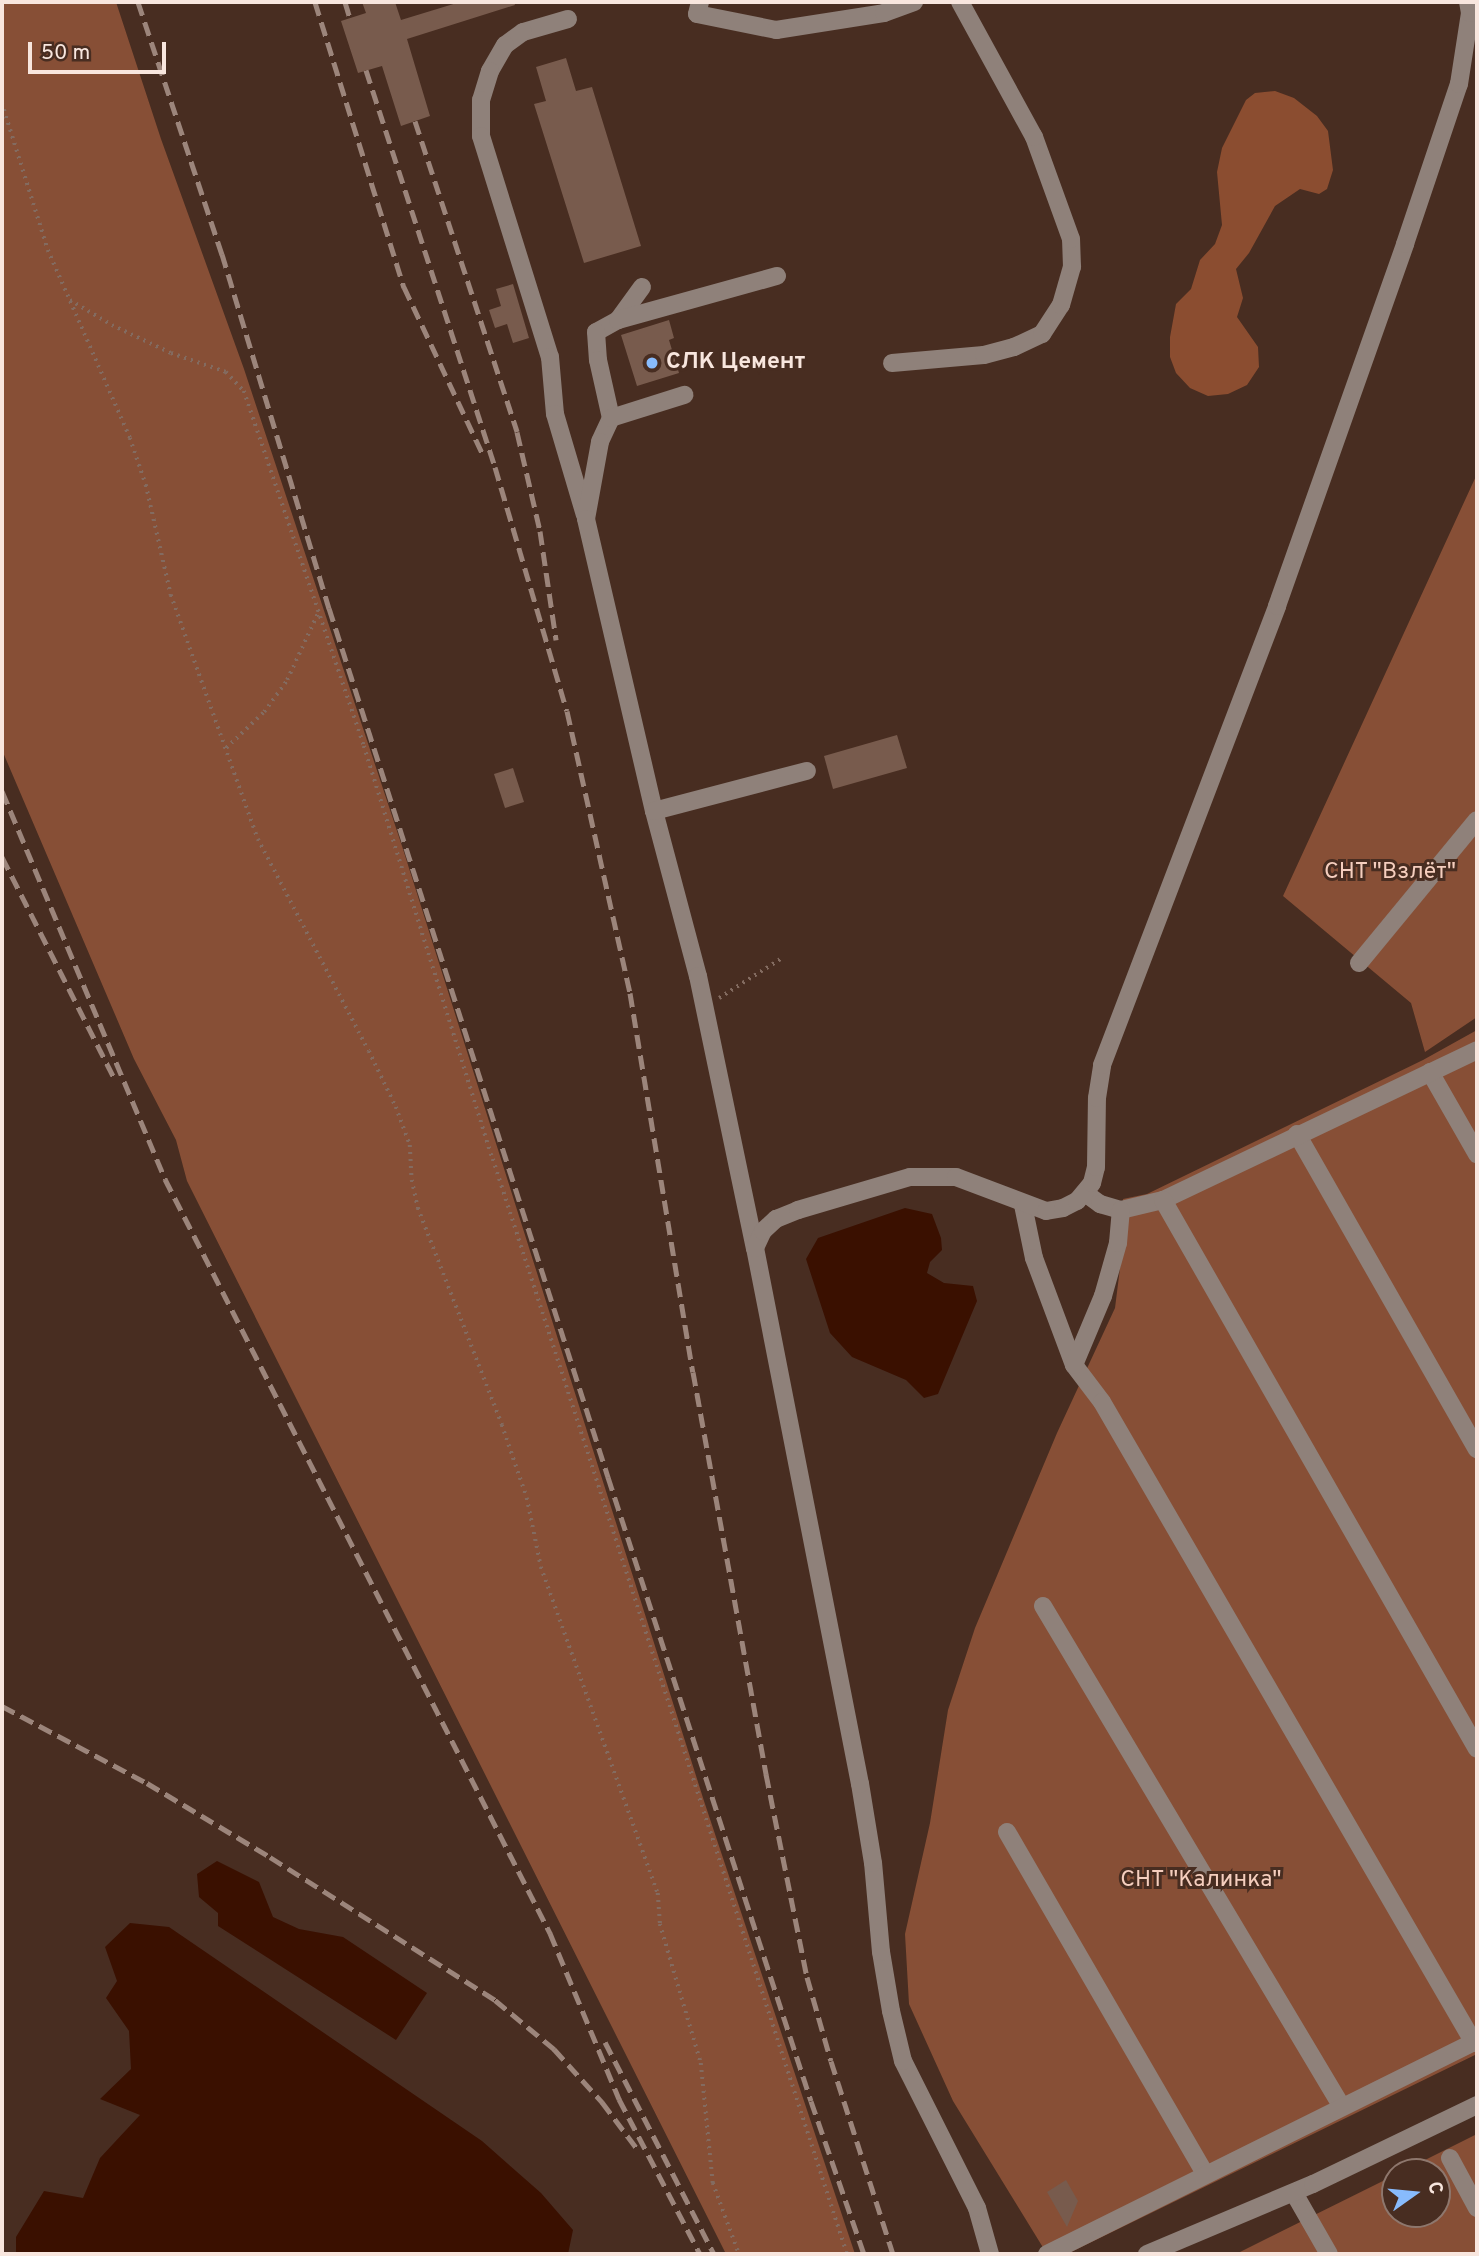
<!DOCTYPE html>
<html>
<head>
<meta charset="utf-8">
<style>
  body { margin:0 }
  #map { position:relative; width:1479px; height:2256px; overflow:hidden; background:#482d21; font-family:Overpass,sans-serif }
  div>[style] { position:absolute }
  .green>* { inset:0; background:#874f36 }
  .forest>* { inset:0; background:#8b4d30 }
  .water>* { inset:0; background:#3a1000 }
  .building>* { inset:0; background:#785b4d }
  .path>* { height:3.5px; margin-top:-1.75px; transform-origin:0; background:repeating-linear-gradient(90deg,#836b60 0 2px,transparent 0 7px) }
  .minor>* { height:18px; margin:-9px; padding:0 9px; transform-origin:9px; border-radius:9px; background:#8f817a }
  .rail>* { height:5px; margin-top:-2.5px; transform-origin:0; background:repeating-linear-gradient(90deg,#9c857b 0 14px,transparent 0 21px) }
  .dots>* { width:19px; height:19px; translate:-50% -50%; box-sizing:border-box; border:4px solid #482d21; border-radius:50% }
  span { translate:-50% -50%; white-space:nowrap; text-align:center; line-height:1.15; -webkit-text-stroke:6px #482d21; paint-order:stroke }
  .poi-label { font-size:23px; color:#f8e6de; font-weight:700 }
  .left { translate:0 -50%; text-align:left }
  .park-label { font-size:23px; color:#f5cebe }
  .frame { position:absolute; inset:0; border:4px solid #f8e6de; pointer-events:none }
  .north { position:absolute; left:1381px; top:2158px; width:70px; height:70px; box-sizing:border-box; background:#482d21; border:2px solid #8e776d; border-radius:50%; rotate:75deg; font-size:19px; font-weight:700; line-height:28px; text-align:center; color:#f8e6de }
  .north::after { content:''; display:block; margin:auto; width:24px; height:32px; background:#88bbfc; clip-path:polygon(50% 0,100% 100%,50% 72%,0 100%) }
  .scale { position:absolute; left:28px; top:42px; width:138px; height:32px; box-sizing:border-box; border:4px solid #f8e6de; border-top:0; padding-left:9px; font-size:21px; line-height:24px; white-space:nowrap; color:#f8e6de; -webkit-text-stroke:5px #482d21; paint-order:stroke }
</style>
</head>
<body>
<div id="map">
  <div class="green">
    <div style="clip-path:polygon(2px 2px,116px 2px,161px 139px,244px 369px,402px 846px,704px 1801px,855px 2254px,726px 2254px,187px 1181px,176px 1140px,134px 1059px,2px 750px)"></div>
    <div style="clip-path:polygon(1477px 474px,1477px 1017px,1425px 1052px,1411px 1003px,1283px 896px)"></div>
    <div style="clip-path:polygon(1477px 1030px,1477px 2054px,1067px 2254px,1047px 2254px,953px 2101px,909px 2004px,905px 1934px,930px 1823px,948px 1710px,975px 1628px,1057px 1433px,1115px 1308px,1125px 1228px,1123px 1199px,1147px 1194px,1423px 1060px)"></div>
    <div style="clip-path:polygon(1477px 2134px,1477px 2254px,1236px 2254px,1395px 2175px,1395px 2214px,1437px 2214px,1437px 2172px,1401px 2172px)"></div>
  </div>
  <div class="forest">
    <div style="clip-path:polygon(1275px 91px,1294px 98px,1317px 116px,1328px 131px,1333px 170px,1327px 189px,1319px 194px,1300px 189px,1275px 206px,1249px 253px,1236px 269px,1243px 298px,1237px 317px,1258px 347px,1259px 367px,1247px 385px,1228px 394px,1208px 396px,1190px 388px,1176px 373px,1170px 357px,1170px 337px,1176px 304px,1191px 289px,1200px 260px,1215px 244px,1222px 225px,1217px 172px,1222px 148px,1246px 100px,1255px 93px)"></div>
  </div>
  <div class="water">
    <div style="clip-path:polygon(905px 1208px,932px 1214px,941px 1238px,942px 1250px,930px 1262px,927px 1273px,944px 1283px,973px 1286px,977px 1301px,938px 1394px,924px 1398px,906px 1380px,852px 1357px,830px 1333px,806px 1259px,818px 1238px)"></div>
    <div style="clip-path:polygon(217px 1861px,259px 1882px,273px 1917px,299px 1929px,343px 1937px,427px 1993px,396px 2040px,218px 1926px,218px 1913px,199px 1897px,197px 1874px)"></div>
    <div style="clip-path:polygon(130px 1923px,169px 1927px,482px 2141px,541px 2193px,573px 2230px,568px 2254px,16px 2254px,16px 2237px,44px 2191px,83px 2198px,100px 2158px,140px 2115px,100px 2099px,131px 2069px,129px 2031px,106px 1998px,117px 1981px,105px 1947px)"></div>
  </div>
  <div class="building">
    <div style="clip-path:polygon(362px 2px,395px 2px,401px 20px,460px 2px,514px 2px,515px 5px,407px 39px,430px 116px,401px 126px,382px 66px,358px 73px,341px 21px,366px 13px)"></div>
    <div style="clip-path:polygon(566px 58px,576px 91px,592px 87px,641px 246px,584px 263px,534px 104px,546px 101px,536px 67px)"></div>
    <div style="clip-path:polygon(513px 284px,529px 338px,513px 343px,507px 324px,495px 328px,489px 310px,501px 306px,496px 289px)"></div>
    <div style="clip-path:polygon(669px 320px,674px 338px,669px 340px,679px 373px,637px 386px,621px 335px)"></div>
    <div style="clip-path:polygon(897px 735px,907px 768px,833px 789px,824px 756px)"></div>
    <div style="clip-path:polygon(513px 768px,524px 802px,505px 808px,494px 774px)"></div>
    <div style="clip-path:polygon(1066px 2180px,1078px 2201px,1067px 2227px,1047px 2192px)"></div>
  </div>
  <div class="path">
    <div style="left:2px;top:103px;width:154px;rotate:72.6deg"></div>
    <div style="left:48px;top:250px;width:205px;rotate:66.4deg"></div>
    <div style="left:130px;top:438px;width:50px;rotate:71.2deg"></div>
    <div style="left:146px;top:485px;width:113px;rotate:77.2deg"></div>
    <div style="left:171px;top:595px;width:259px;rotate:70.4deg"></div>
    <div style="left:258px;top:839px;width:239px;rotate:62.4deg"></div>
    <div style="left:369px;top:1051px;width:62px;rotate:64.3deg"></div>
    <div style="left:396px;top:1107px;width:40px;rotate:69.8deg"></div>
    <div style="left:410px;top:1145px;width:35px;rotate:87deg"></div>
    <div style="left:412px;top:1180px;width:29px;rotate:78deg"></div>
    <div style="left:418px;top:1208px;width:233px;rotate:68.8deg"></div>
    <div style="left:502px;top:1425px;width:77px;rotate:71.1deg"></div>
    <div style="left:527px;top:1498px;width:70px;rotate:78.5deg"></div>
    <div style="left:541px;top:1567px;width:346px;rotate:70.3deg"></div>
    <div style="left:658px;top:1893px;width:31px;rotate:86deg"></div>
    <div style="left:660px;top:1924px;width:145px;rotate:73.6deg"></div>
    <div style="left:701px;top:2063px;width:121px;rotate:84.3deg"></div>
    <div style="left:713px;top:2183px;width:76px;rotate:69.9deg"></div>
    <div style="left:70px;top:300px;width:49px;rotate:30.8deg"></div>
    <div style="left:112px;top:325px;width:65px;rotate:25.4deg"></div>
    <div style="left:171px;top:353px;width:58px;rotate:19.1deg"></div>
    <div style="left:226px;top:372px;width:26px;rotate:47deg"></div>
    <div style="left:244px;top:391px;width:375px;rotate:71.3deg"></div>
    <div style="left:364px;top:746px;width:433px;rotate:72.7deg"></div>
    <div style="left:493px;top:1159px;width:1151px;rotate:72.08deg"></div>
    <div style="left:226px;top:748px;width:52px;rotate:-43.5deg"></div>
    <div style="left:264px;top:712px;width:39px;rotate:-54deg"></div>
    <div style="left:287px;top:680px;width:74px;rotate:-65.2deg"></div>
    <div style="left:719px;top:998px;width:75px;rotate:-32.4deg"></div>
  </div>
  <div class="minor">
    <div style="left:700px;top:2px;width:12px;rotate:104deg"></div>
    <div style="left:697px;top:14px;width:81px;rotate:11.4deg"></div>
    <div style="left:776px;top:30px;width:109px;rotate:-8.9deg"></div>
    <div style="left:884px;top:13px;width:32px;rotate:-20deg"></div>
    <div style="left:568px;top:19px;width:47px;rotate:163.9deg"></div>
    <div style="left:523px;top:32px;width:22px;rotate:144deg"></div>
    <div style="left:505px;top:45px;width:30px;rotate:120deg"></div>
    <div style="left:490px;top:71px;width:30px;rotate:107deg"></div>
    <div style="left:481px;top:100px;width:36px;rotate:90deg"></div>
    <div style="left:481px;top:136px;width:232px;rotate:72.7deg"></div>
    <div style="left:550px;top:357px;width:57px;rotate:85deg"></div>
    <div style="left:555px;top:414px;width:105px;rotate:73.5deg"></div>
    <div style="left:642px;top:287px;width:41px;rotate:126deg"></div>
    <div style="left:618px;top:320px;width:25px;rotate:151deg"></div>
    <div style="left:596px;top:332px;width:28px;rotate:86deg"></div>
    <div style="left:598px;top:360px;width:59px;rotate:77.4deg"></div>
    <div style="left:611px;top:418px;width:26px;rotate:115deg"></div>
    <div style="left:600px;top:442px;width:78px;rotate:100.3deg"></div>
    <div style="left:586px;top:519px;width:300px;rotate:76.9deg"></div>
    <div style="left:654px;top:811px;width:171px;rotate:75.1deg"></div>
    <div style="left:698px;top:976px;width:278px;rotate:78.2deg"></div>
    <div style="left:618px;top:320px;width:165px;rotate:-15.5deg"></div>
    <div style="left:892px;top:363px;width:92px;rotate:-5deg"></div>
    <div style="left:984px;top:355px;width:31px;rotate:-15deg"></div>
    <div style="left:1014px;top:347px;width:31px;rotate:-25deg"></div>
    <div style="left:1042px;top:334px;width:35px;rotate:-57deg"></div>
    <div style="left:1061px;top:305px;width:40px;rotate:-74deg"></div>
    <div style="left:1072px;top:267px;width:28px;rotate:-92deg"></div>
    <div style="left:1071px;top:239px;width:109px;rotate:-109.9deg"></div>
    <div style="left:1034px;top:137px;width:154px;rotate:-118.7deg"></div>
    <div style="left:611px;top:418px;width:77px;rotate:-17.5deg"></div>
    <div style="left:654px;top:811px;width:158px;rotate:-14.7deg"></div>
    <div style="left:1359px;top:963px;width:185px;rotate:-50.5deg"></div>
    <div style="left:1430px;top:1072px;width:95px;rotate:60.2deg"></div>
    <div style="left:1297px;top:1134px;width:363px;rotate:60.3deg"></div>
    <div style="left:1085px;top:1193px;width:19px;rotate:36deg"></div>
    <div style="left:1100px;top:1204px;width:22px;rotate:16deg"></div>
    <div style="left:1121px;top:1210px;width:43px;rotate:-13.4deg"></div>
    <div style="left:1163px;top:1200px;width:348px;rotate:-25.5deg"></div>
    <div style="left:1163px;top:1200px;width:632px;rotate:60.23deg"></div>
    <div style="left:1023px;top:1205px;width:54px;rotate:78.3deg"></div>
    <div style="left:1034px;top:1258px;width:114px;rotate:69.5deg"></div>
    <div style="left:1074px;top:1365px;width:46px;rotate:52.9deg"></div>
    <div style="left:1102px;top:1402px;width:741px;rotate:59.87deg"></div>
    <div style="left:1074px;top:1365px;width:75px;rotate:-67.2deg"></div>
    <div style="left:1103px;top:1296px;width:55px;rotate:-74.2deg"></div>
    <div style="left:1118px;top:1243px;width:33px;rotate:-85deg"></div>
    <div style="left:1043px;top:1606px;width:583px;rotate:59.17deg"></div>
    <div style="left:1007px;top:1832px;width:395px;rotate:59.9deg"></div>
    <div style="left:1450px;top:2158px;width:57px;rotate:61.6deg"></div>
    <div style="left:1294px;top:2193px;width:70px;rotate:60.2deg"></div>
    <div style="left:990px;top:2254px;width:48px;rotate:-105.8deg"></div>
    <div style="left:977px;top:2208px;width:165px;rotate:-116.7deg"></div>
    <div style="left:903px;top:2061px;width:51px;rotate:-103.5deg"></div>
    <div style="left:891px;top:2011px;width:60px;rotate:-99.6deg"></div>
    <div style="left:881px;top:1952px;width:89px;rotate:-95.1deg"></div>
    <div style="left:873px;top:1863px;width:80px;rotate:-99.3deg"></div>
    <div style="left:860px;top:1784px;width:546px;rotate:-101.08deg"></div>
    <div style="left:755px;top:1248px;width:19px;rotate:-65deg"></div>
    <div style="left:763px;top:1231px;width:18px;rotate:-43deg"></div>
    <div style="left:776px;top:1219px;width:24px;rotate:-22deg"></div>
    <div style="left:798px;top:1210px;width:117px;rotate:-16.4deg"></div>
    <div style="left:910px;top:1177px;width:46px"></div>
    <div style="left:956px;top:1177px;width:96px;rotate:20.7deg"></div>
    <div style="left:1046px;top:1211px;width:17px;rotate:-10deg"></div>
    <div style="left:1063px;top:1208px;width:16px;rotate:-27deg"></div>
    <div style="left:1077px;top:1201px;width:23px;rotate:-50deg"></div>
    <div style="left:1092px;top:1183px;width:16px;rotate:-76deg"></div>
    <div style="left:1096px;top:1167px;width:69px;rotate:-89.2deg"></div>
    <div style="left:1097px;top:1098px;width:33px;rotate:-81deg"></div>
    <div style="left:1102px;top:1065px;width:491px;rotate:-69.1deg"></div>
    <div style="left:1277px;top:606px;width:384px;rotate:-70.5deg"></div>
    <div style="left:1405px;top:244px;width:169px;rotate:-71.4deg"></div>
    <div style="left:1459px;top:84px;width:72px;rotate:-81.2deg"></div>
    <div style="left:1470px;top:13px;width:11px;rotate:-100deg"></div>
    <div style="left:1047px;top:2254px;width:480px;rotate:-26.4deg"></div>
    <div style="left:1147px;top:2254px;width:180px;rotate:-22.9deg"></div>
    <div style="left:1313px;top:2184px;width:182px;rotate:-25.7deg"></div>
  </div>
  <div class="rail">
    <div style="left:138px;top:2px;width:266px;rotate:71.6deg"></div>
    <div style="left:222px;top:254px;width:370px;rotate:73.2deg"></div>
    <div style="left:329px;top:608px;width:913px;rotate:72.2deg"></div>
    <div style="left:608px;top:1477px;width:656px;rotate:71.98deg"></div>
    <div style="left:811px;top:2101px;width:162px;rotate:70.9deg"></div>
    <div style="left:315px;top:2px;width:299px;rotate:72.7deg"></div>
    <div style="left:404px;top:287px;width:186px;rotate:64.8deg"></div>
    <div style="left:345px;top:2px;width:17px;rotate:73deg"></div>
    <div style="left:366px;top:70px;width:417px;rotate:72deg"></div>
    <div style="left:495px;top:467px;width:254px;rotate:73.6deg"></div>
    <div style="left:567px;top:711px;width:289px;rotate:77.4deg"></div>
    <div style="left:630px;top:993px;width:384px;rotate:80.6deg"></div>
    <div style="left:693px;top:1372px;width:409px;rotate:79.7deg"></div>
    <div style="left:766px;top:1774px;width:207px;rotate:78.6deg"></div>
    <div style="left:807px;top:1977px;width:87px;rotate:74.1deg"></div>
    <div style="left:831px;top:2061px;width:203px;rotate:72.2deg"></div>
    <div style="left:415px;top:121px;width:327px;rotate:71.8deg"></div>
    <div style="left:517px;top:432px;width:102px;rotate:76.9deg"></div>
    <div style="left:540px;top:531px;width:110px;rotate:81.6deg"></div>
    <div style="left:2px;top:791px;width:421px;rotate:67.2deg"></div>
    <div style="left:165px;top:1179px;width:847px;rotate:62.95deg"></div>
    <div style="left:550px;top:1933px;width:180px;rotate:67.4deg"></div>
    <div style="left:619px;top:2099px;width:175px;rotate:62.4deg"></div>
    <div style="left:2px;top:857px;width:250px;rotate:63.1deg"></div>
    <div style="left:2px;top:1706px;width:164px;rotate:28deg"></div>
    <div style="left:147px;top:1783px;width:144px;rotate:31deg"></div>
    <div style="left:270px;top:1857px;width:267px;rotate:32.4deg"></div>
    <div style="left:495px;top:2000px;width:77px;rotate:39.7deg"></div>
    <div style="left:554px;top:2049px;width:72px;rotate:47.8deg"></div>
    <div style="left:602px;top:2102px;width:60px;rotate:53.1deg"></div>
    <div style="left:605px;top:2042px;width:238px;rotate:62.8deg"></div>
  </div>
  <div class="dots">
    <div style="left:652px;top:363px;background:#88bbfc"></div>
  </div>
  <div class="poi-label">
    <span class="left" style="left:666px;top:363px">СЛК Цемент</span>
  </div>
  <div class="park-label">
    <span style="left:1390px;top:873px">СНТ "Взлёт"</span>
    <span style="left:1201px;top:1881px">СНТ "Калинка"</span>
  </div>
  <div class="frame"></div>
  <div class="north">С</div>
  <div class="scale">50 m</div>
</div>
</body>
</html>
